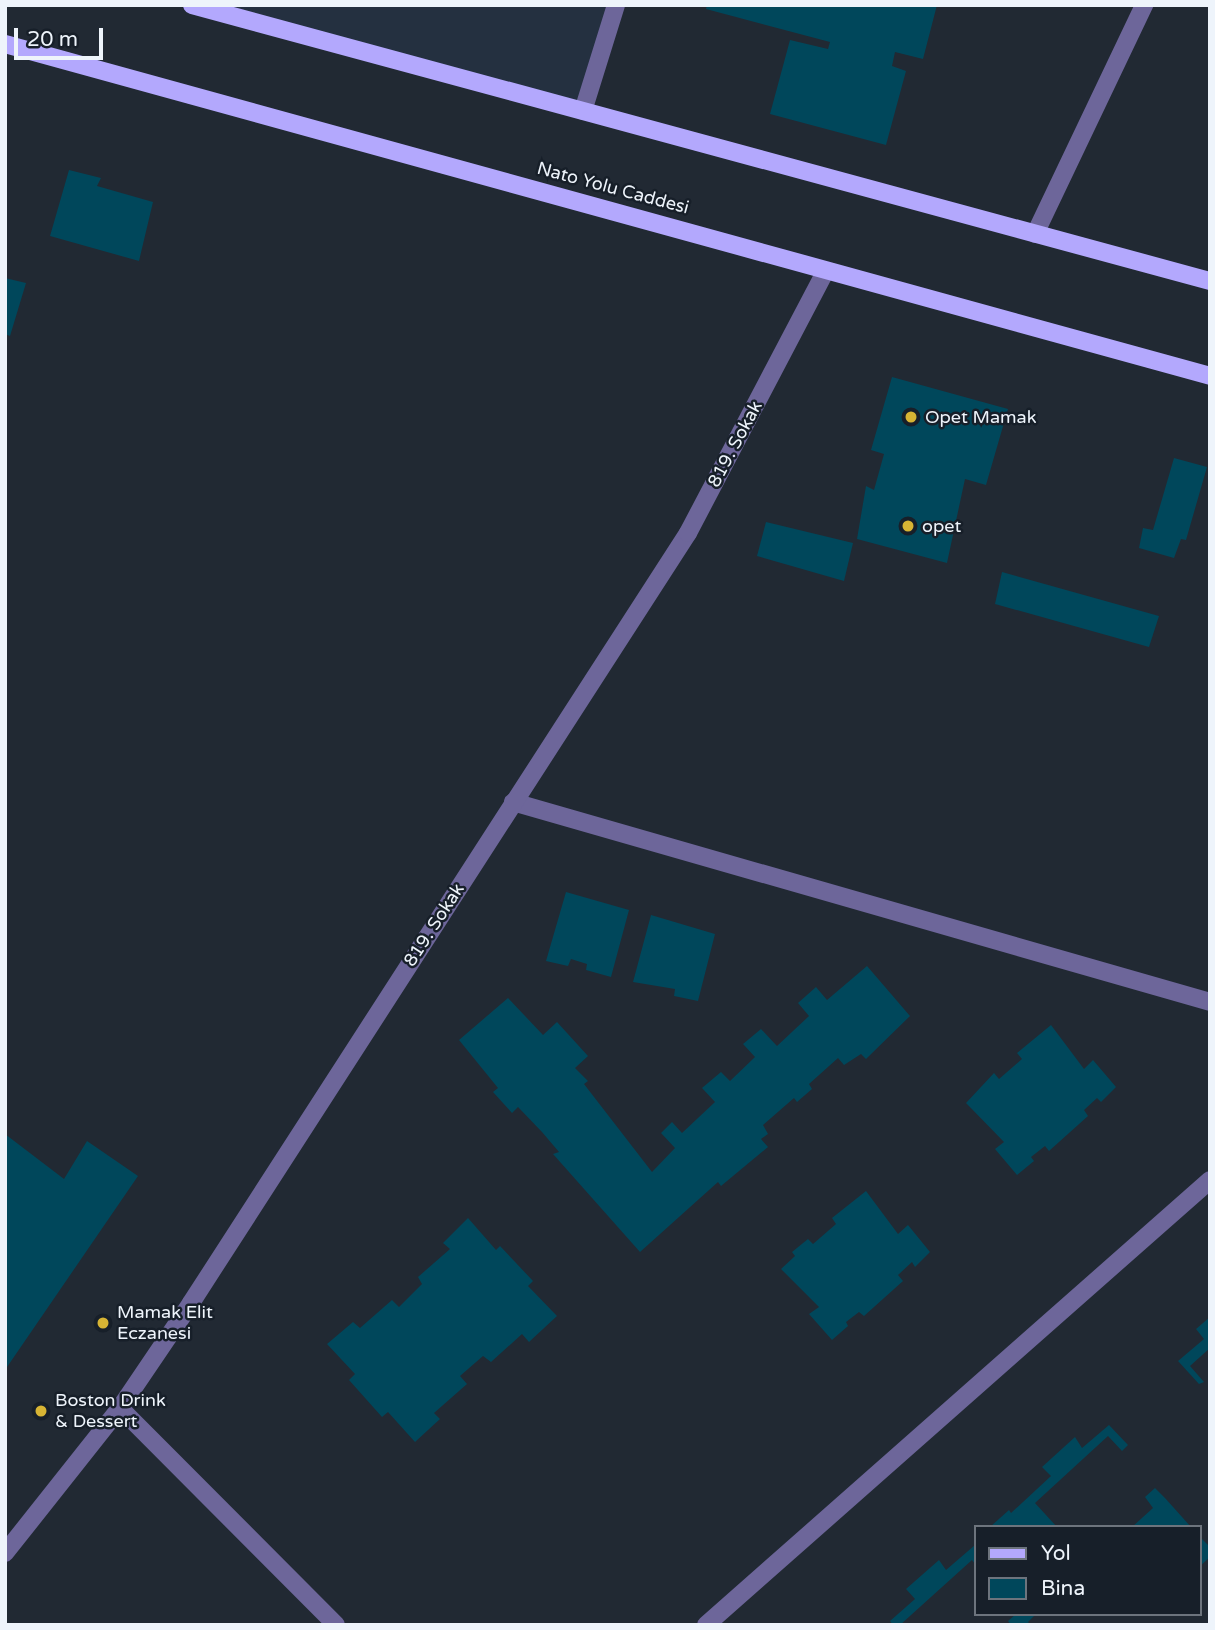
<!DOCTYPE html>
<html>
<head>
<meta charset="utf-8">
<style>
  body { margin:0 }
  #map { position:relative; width:1215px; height:1630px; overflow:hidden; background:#212933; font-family:"Varela Round",sans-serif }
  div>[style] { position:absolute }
  .built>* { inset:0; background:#243040 }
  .building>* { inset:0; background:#00475b }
  .minor>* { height:18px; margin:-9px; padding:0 9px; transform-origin:9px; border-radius:9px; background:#6d669a }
  .major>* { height:18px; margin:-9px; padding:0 9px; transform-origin:9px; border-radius:9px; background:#b3a8fd }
  .dots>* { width:19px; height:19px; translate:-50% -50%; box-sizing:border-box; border:4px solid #171f29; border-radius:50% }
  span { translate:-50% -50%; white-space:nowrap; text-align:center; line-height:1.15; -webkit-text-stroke:5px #171f29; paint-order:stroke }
  .street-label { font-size:18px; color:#eef4fb }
  .poi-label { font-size:18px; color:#eef4fb }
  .left { translate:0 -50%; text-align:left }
  .frame { position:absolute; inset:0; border:7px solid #eef4fb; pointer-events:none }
  .legend { position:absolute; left:974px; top:1525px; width:228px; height:91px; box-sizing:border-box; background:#171f29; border:2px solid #6d747d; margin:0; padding:9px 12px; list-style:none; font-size:21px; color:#eef4fb }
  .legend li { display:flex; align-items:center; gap:14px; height:35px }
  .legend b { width:35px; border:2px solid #6d747d }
  .scale { position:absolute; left:14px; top:28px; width:89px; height:32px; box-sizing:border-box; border:4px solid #eef4fb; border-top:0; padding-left:9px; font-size:21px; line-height:24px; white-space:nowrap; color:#eef4fb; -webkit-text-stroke:5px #171f29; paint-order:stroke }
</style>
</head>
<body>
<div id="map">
  <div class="built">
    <div style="clip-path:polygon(192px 5px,616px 5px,583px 111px)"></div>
  </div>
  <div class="building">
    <div style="clip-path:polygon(707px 5px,937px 5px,923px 59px,895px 52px,892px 66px,906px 71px,886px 145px,770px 114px,790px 40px,828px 49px,830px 42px,706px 9px)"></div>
    <div style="clip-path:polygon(69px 170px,101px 178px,97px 186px,153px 202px,139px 261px,50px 236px)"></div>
    <div style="clip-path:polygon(5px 278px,26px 283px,10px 336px,5px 334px)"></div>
    <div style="clip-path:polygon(892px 377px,1008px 409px,986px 485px,965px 479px,947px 563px,857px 539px,866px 486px,874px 490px,884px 454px,871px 450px)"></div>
    <div style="clip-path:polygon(1174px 458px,1207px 467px,1186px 540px,1181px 539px,1174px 558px,1139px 548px,1143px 528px,1153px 530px)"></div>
    <div style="clip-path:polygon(766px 522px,853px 543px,844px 581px,757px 556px)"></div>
    <div style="clip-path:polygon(1002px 572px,1159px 616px,1149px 647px,995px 604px)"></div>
    <div style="clip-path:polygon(566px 892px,629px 910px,611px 977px,586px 970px,587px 964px,571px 959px,568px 966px,546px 961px)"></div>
    <div style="clip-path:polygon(651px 915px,715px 934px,698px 1001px,674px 996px,675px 989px,633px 982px)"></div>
    <div style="clip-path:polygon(867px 966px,910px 1016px,866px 1059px,861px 1054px,844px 1065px,838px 1058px,809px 1084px,812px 1089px,797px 1102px,794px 1098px,763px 1125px,768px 1134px,761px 1139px,768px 1147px,721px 1186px,718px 1182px,640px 1252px,553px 1154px,559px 1152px,542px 1132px,518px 1107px,512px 1113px,493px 1092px,498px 1088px,459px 1040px,508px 998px,543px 1035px,557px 1022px,588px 1056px,575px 1068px,588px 1081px,584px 1084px,652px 1172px,675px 1148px,661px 1133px,672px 1122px,682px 1133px,715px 1102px,702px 1088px,721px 1072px,730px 1081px,755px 1057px,743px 1044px,761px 1029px,777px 1046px,809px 1016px,798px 1003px,816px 987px,827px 1000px)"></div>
    <div style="clip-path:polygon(1051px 1025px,1084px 1069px,1093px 1060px,1116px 1087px,1101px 1102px,1097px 1098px,1084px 1110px,1088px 1116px,1049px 1151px,1045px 1146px,1031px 1157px,1034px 1161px,1017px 1175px,995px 1149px,1004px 1142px,966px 1103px,994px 1073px,999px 1079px,1022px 1059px,1017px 1053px)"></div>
    <div style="clip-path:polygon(5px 1134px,64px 1179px,87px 1141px,138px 1176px,5px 1370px)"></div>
    <div style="clip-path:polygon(866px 1191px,898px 1234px,908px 1225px,930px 1252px,915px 1267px,912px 1262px,898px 1275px,903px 1281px,864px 1316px,859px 1312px,846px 1322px,848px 1326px,832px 1340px,809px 1314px,819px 1307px,781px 1269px,795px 1256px,792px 1252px,808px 1239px,813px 1244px,836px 1224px,832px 1218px)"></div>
    <div style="clip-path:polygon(468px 1218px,496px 1250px,500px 1246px,533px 1281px,528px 1286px,557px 1316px,529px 1342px,522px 1334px,491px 1362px,483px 1356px,460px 1376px,467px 1384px,434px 1413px,440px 1419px,415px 1442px,388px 1412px,382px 1417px,349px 1380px,355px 1374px,327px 1344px,353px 1322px,360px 1328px,392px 1300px,399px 1307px,422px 1284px,418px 1277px,450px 1249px,443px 1243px)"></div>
    <div style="clip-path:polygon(1210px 1317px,1210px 1348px,1190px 1366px,1204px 1382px,1199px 1384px,1178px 1361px,1204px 1339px,1196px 1329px)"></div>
    <div style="clip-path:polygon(1109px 1425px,1128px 1445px,1122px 1451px,1108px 1436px,1035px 1503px,1057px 1527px,990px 1527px,1009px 1510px,1011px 1513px,1051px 1476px,1042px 1467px,1075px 1437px,1082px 1448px)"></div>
    <div style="clip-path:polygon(1155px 1488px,1165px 1498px,1191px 1527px,1132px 1527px,1153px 1508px,1145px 1497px)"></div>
    <div style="clip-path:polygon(1199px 1536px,1210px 1547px,1210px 1557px,1199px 1567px)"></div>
    <div style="clip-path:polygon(975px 1545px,975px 1564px,972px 1560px,900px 1625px,893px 1625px,890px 1621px,915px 1599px,906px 1589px,939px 1560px,946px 1570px)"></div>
    <div style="clip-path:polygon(1016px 1614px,1036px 1614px,1028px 1622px,1031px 1625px,1011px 1625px,1008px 1621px)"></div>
  </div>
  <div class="minor">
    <div style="left:583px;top:111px;width:111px;rotate:-72.7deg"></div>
    <div style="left:1035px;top:234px;width:254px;rotate:-64.5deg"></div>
    <div style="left:513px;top:802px;width:725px;rotate:16.01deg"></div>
    <div style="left:120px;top:1408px;width:306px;rotate:45.1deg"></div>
    <div style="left:5px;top:1553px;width:185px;rotate:-51.6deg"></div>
    <div style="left:120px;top:1408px;width:127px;rotate:-55.9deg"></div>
    <div style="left:191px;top:1303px;width:916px;rotate:-57.16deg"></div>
    <div style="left:688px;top:533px;width:295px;rotate:-62.3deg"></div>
    <div style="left:706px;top:1625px;width:672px;rotate:-41.44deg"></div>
  </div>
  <div class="major">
    <div style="left:192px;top:5px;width:1055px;rotate:15.17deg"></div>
    <div style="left:5px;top:44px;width:1250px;rotate:15.4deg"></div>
  </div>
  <div class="dots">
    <div style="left:911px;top:417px;background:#d7b434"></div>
    <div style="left:908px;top:526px;background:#d7b434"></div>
    <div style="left:103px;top:1323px;background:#d7b434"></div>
    <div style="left:41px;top:1411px;background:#d7b434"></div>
  </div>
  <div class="street-label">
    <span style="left:613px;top:188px;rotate:15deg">Nato Yolu Caddesi</span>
    <span style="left:735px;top:444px;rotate:-62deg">819. Sokak</span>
    <span style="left:434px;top:925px;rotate:-57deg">819. Sokak</span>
  </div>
  <div class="poi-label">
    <span class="left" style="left:925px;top:417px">Opet Mamak</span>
    <span class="left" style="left:922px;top:526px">opet</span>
    <span class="left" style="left:117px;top:1323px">Mamak Elit<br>Eczanesi</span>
    <span class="left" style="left:55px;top:1411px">Boston Drink<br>&amp; Dessert</span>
  </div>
  <div class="frame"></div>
  <ul class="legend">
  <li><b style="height:9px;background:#b3a8fd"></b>Yol</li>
  <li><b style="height:19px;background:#00475b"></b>Bina</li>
  </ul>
  <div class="scale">20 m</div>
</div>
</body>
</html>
